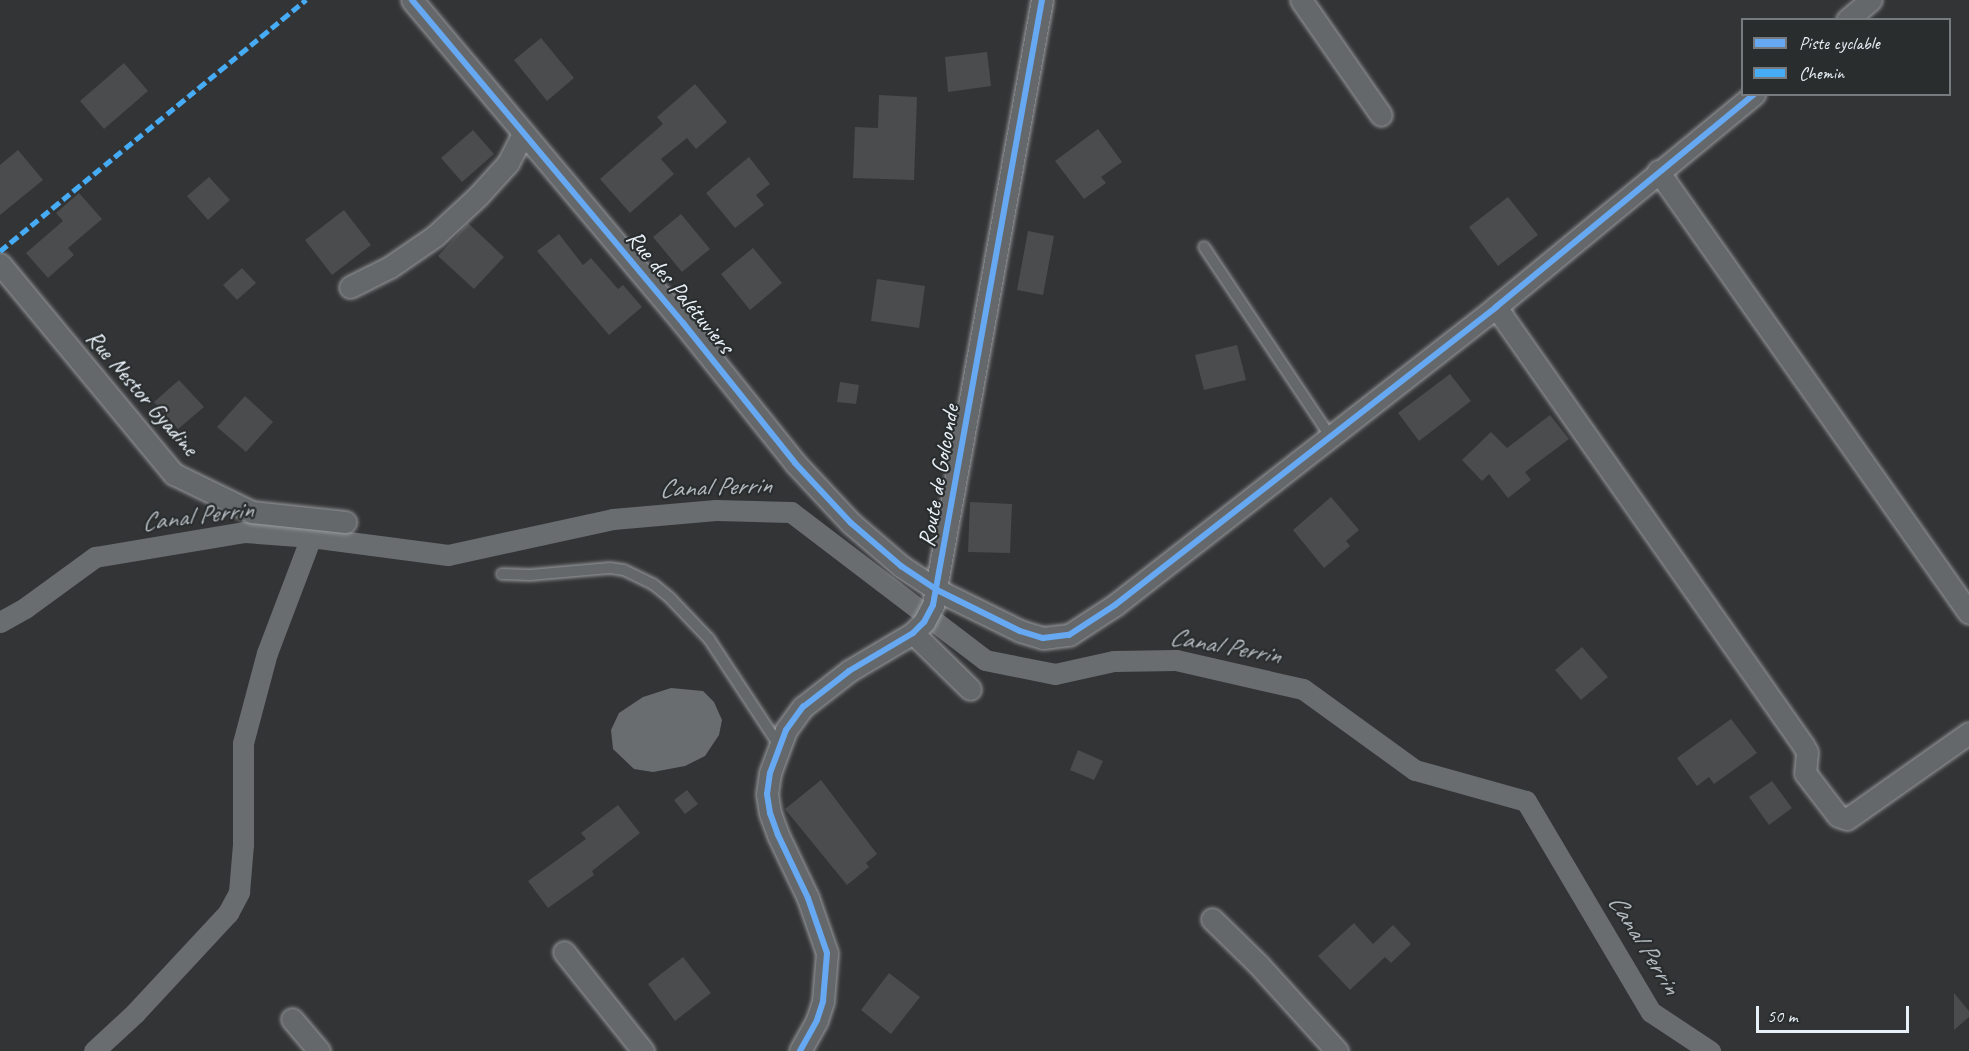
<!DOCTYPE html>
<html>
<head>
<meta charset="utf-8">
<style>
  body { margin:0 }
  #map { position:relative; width:1969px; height:1051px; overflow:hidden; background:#333435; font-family:Caveat,sans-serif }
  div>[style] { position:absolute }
  .water>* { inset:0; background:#696d70 }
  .canal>* { height:21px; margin:-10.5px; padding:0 10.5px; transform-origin:10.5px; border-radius:10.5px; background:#696d70 }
  .building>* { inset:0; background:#4b4c4d }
  .roads { filter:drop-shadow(0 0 2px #999b9e) drop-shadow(0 0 2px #999b9e) }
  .lane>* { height:10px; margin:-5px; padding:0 5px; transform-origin:5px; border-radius:5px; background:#64686b }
  .street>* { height:21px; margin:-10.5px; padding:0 10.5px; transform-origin:10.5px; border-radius:10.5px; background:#64686b }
  .quiet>* { height:4.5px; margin-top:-2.25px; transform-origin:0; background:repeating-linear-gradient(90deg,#46acf6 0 9px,transparent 0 13.5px) }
  .cycleway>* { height:6px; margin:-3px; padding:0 3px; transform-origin:3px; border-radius:3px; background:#66a8f1 }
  span { translate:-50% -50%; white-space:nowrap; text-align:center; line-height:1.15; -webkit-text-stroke:4.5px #2a2d2e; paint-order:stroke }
  .street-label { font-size:24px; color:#e8f1f8 }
  .water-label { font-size:26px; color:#b1b8be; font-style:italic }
  .legend { position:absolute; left:1741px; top:18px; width:210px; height:78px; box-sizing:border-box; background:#2a2d2e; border:2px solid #767b7f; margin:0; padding:8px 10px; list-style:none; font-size:18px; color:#e8f1f8 }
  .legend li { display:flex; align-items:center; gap:12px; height:30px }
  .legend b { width:30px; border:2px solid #767b7f }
  .scale { position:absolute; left:1756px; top:1006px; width:153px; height:27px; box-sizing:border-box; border:3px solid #e8f1f8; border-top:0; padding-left:8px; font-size:18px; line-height:21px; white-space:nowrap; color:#e8f1f8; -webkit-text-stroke:4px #2a2d2e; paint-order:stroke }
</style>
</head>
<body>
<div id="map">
  <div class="water">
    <div style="clip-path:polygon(671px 688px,703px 691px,714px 702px,722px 720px,719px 735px,705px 756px,685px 766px,653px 772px,634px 769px,613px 749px,611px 730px,619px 713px,643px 697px)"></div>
  </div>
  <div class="canal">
    <div style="left:0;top:622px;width:29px;rotate:-29deg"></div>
    <div style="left:25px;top:608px;width:87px;rotate:-36.1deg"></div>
    <div style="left:95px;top:557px;width:152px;rotate:-9.5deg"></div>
    <div style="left:245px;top:532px;width:66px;rotate:4.3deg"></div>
    <div style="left:311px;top:537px;width:138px;rotate:7.5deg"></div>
    <div style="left:448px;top:555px;width:169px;rotate:-12.3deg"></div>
    <div style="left:613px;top:519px;width:103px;rotate:-5deg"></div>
    <div style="left:716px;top:510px;width:75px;rotate:1.5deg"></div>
    <div style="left:791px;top:512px;width:244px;rotate:37.3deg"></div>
    <div style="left:985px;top:660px;width:71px;rotate:11.3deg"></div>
    <div style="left:1055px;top:674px;width:60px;rotate:-12.4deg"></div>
    <div style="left:1114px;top:661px;width:62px;rotate:-0.9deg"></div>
    <div style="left:1176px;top:660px;width:130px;rotate:12.9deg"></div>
    <div style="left:1303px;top:689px;width:138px;rotate:35.9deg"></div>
    <div style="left:1415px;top:770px;width:115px;rotate:15.6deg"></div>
    <div style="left:1526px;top:801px;width:245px;rotate:59.4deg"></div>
    <div style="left:1651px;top:1012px;width:71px;rotate:33.5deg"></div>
    <div style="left:94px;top:1051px;width:56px;rotate:-42.8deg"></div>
    <div style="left:135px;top:1013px;width:137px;rotate:-47.1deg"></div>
    <div style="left:228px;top:913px;width:24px;rotate:-62deg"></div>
    <div style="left:239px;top:892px;width:48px;rotate:-85.2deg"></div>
    <div style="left:243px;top:844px;width:101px;rotate:-90deg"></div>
    <div style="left:243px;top:743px;width:93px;rotate:-75.1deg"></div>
    <div style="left:267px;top:653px;width:124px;rotate:-69.2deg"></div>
  </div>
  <div class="building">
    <div style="clip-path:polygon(541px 38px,574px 78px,547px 101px,514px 60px)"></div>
    <div style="clip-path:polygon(987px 52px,991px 86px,948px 92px,945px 57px)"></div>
    <div style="clip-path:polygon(124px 63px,148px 91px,104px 129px,80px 101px)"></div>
    <div style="clip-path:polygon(695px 84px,727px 122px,696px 149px,687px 138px,661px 159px,674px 174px,630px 213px,600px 179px,663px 124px,657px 117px)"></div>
    <div style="clip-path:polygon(879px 95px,917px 97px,914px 180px,853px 178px,855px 127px,878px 128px)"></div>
    <div style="clip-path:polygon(1098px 129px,1122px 162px,1101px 177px,1106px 183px,1084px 199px,1055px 161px)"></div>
    <div style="clip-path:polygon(473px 130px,494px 154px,462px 182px,441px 158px)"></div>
    <div style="clip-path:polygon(18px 150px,43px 180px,0 215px,0 165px)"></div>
    <div style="clip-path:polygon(749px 157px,770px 184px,756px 195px,764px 205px,735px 228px,706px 193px)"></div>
    <div style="clip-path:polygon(209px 177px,230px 200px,208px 220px,187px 196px)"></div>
    <div style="clip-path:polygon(79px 193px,102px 219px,68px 248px,74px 255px,48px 278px,26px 253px,63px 221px,56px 213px)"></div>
    <div style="clip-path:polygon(1508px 197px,1538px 235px,1498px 266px,1469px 227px)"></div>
    <div style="clip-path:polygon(344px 210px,371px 245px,332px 275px,305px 240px)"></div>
    <div style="clip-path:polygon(681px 214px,710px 249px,682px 272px,653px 237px)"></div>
    <div style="clip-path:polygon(468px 223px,504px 257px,474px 289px,438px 256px)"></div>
    <div style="clip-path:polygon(1028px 231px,1054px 236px,1043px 295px,1017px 290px)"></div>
    <div style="clip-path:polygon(559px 234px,583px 265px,591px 258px,618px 289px,623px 285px,642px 307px,609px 335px,537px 251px)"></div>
    <div style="clip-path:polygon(753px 248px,782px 283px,750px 310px,721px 274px)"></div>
    <div style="clip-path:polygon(242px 268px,256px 283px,237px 300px,223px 285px)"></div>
    <div style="clip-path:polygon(877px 279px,925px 286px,919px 328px,871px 321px)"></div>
    <div style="clip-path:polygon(1237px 345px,1246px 380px,1204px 390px,1195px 355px)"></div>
    <div style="clip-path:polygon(1450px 374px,1471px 401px,1419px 441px,1398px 413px)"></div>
    <div style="clip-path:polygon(179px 380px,204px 407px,178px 429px,154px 402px)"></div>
    <div style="clip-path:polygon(840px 382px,859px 385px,856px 404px,837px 402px)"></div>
    <div style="clip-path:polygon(245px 396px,273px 422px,246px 452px,217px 427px)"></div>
    <div style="clip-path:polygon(1550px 415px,1569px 439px,1525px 472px,1531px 480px,1508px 498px,1489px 474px,1482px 481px,1462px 460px,1491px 432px,1507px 448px)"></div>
    <div style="clip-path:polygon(1331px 497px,1359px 530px,1346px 541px,1350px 546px,1324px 568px,1293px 530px)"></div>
    <div style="clip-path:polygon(970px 502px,1012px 504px,1010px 553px,968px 552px)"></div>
    <div style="clip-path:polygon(1582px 647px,1608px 677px,1581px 700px,1555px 670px)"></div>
    <div style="clip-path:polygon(1731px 719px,1757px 753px,1714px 784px,1709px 777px,1697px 786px,1677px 758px)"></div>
    <div style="clip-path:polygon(1078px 750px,1103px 761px,1094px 780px,1070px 770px)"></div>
    <div style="clip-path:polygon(821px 780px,877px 854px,866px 863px,869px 867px,847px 885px,785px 809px)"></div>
    <div style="clip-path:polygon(1772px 781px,1792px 808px,1769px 825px,1749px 797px)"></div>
    <div style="clip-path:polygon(687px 790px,698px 804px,685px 814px,674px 800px)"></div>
    <div style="clip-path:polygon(618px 805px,640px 833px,592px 871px,594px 875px,548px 908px,528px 881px,586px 839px,581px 833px)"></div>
    <div style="clip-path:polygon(1354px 923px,1373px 944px,1393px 925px,1411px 944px,1391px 963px,1385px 957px,1350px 990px,1318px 956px)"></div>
    <div style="clip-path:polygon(683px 957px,711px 993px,675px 1021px,648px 984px)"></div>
    <div style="clip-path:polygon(889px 973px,920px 997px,891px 1034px,861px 1010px)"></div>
    <div style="clip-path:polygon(1954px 993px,1969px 1011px,1969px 1017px,1954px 1030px)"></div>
  </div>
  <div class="roads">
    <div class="lane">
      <div style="left:1204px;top:247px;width:227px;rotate:56.3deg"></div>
      <div style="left:502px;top:574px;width:28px;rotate:2deg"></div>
      <div style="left:530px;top:575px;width:80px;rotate:-5deg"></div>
      <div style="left:610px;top:568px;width:14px;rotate:8deg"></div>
      <div style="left:624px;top:570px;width:32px;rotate:26deg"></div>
      <div style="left:653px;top:584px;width:22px;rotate:39deg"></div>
      <div style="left:670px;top:598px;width:57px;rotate:46.4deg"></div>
      <div style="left:709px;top:639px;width:127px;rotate:56.6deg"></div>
    </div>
    <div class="street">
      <div style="left:412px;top:0;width:422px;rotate:50deg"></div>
      <div style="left:683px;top:323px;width:179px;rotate:51.3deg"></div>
      <div style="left:795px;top:463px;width:82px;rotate:47deg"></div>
      <div style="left:851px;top:523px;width:66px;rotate:40.7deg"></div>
      <div style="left:901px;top:566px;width:43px;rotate:33.7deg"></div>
      <div style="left:937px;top:590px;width:93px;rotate:26.3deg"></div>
      <div style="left:1020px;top:631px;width:24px;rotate:17deg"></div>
      <div style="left:1043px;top:638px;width:26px;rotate:-7deg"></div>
      <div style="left:1069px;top:635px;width:55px;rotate:-33.1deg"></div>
      <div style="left:1115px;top:605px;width:484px;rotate:-38deg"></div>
      <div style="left:1496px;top:307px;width:335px;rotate:-39.5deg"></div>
      <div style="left:1301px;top:0;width:140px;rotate:55.2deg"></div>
      <div style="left:1847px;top:20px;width:31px;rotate:-40deg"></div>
      <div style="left:1658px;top:171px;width:540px;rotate:54.87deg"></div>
      <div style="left:0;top:264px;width:273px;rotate:50.4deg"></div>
      <div style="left:174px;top:474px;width:87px;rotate:26deg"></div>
      <div style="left:252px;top:512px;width:94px;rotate:6.1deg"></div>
      <div style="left:350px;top:287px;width:45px;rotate:-26.6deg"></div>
      <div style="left:390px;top:267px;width:55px;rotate:-34.6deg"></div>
      <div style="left:435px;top:236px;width:59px;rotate:-42.9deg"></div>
      <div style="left:478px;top:196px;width:45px;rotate:-47.7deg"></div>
      <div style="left:508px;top:163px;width:34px;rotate:-63deg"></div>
      <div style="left:1496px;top:307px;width:535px;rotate:54.97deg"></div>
      <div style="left:1803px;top:745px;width:8px;rotate:60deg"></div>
      <div style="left:1807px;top:752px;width:21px;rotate:95deg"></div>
      <div style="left:1805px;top:773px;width:54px;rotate:52.5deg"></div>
      <div style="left:1838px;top:816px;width:9px;rotate:18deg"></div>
      <div style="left:1847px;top:819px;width:149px;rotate:-35.2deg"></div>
      <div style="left:913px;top:633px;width:80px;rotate:44.5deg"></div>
      <div style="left:1212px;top:919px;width:64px;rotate:44.4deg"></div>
      <div style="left:1258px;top:964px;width:118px;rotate:47.8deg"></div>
      <div style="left:564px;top:952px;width:127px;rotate:51.4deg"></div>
      <div style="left:292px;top:1019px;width:42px;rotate:49.8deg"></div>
      <div style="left:800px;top:1051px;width:35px;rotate:-61deg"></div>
      <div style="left:817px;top:1020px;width:20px;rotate:-72deg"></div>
      <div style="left:823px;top:1001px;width:48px;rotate:-85.2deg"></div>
      <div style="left:827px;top:953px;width:58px;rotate:-109.1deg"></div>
      <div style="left:808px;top:898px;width:70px;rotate:-115.5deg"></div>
      <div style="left:778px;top:835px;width:23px;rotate:-110deg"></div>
      <div style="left:770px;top:813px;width:19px;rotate:-99deg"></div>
      <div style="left:767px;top:794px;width:21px;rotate:-82deg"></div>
      <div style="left:770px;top:773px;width:46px;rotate:-69.6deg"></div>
      <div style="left:786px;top:730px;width:29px;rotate:-54deg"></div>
      <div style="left:803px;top:707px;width:58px;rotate:-38deg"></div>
      <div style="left:849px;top:671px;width:74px;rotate:-30.7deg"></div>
      <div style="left:913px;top:633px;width:16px;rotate:-45deg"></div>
      <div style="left:924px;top:622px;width:19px;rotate:-62deg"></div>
      <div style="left:933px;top:605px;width:615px;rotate:-79.79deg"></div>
    </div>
  </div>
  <div class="quiet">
    <div style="left:0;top:251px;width:396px;rotate:-39.4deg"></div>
  </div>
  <div class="cycleway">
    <div style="left:412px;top:0;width:422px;rotate:50deg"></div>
    <div style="left:683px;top:323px;width:179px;rotate:51.3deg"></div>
    <div style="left:795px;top:463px;width:82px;rotate:47deg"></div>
    <div style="left:851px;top:523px;width:66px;rotate:40.7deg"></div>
    <div style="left:901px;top:566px;width:43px;rotate:33.7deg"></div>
    <div style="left:937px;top:590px;width:93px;rotate:26.3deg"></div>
    <div style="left:1020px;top:631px;width:24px;rotate:17deg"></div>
    <div style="left:1043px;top:638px;width:26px;rotate:-7deg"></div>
    <div style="left:1069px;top:635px;width:55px;rotate:-33.1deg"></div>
    <div style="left:1115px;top:605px;width:484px;rotate:-38deg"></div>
    <div style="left:1496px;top:307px;width:335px;rotate:-39.5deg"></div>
    <div style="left:800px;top:1051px;width:35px;rotate:-61deg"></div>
    <div style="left:817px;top:1020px;width:20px;rotate:-72deg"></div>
    <div style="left:823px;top:1001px;width:48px;rotate:-85.2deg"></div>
    <div style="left:827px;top:953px;width:58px;rotate:-109.1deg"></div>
    <div style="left:808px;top:898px;width:70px;rotate:-115.5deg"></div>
    <div style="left:778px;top:835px;width:23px;rotate:-110deg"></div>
    <div style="left:770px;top:813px;width:19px;rotate:-99deg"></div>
    <div style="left:767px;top:794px;width:21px;rotate:-82deg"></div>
    <div style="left:770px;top:773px;width:46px;rotate:-69.6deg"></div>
    <div style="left:786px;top:730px;width:29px;rotate:-54deg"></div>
    <div style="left:803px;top:707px;width:58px;rotate:-38deg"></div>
    <div style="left:849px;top:671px;width:74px;rotate:-30.7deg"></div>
    <div style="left:913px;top:633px;width:16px;rotate:-45deg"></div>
    <div style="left:924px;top:622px;width:19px;rotate:-62deg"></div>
    <div style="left:933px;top:605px;width:615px;rotate:-79.79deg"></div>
  </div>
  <div class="street-label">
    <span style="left:680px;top:292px;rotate:50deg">Rue des Palétuviers</span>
    <span style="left:142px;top:393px;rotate:49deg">Rue Nestor Gyadine</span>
    <span style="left:939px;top:476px;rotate:-80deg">Route de Golconde</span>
  </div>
  <div class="water-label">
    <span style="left:715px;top:487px;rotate:-2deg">Canal Perrin</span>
    <span style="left:197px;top:516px;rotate:-7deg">Canal Perrin</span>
    <span style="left:1225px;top:646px;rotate:10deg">Canal Perrin</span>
    <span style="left:1644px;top:944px;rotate:58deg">Canal Perrin</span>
  </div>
  <ul class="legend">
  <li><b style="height:8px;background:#66a8f1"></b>Piste cyclable</li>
  <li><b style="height:8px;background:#46acf6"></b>Chemin</li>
  </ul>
  <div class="scale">50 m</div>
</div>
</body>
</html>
